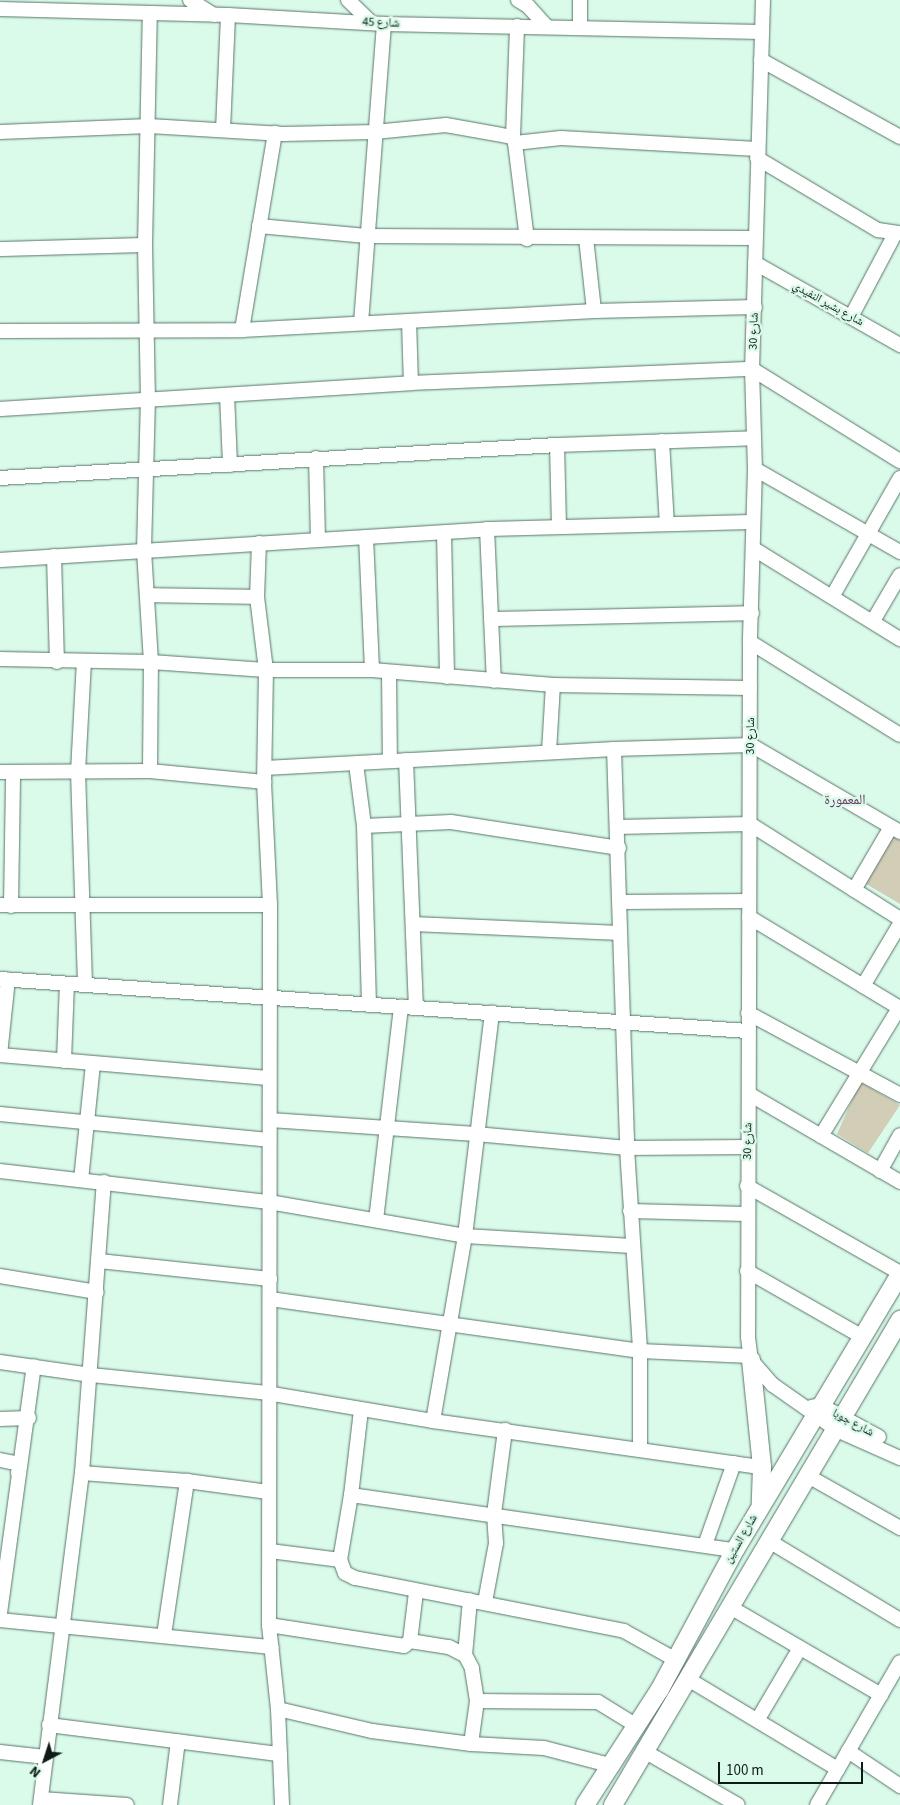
<!DOCTYPE html>
<html>
<head>
<meta charset="utf-8">
<style>
  body { margin:0 }
  #map { position:relative; width:900px; height:1805px; overflow:hidden; background:#dafaea; font-family:"Source Sans 3","Noto Naskh Arabic",sans-serif }
  div>[style] { position:absolute }
  .green>* { inset:0; background:#d2cdb6 }
  .roads { filter:drop-shadow(0 0 1px #597568) drop-shadow(0 0 1px #597568) }
  .minor>* { height:14px; margin:-7px; padding:0 7px; transform-origin:7px; border-radius:7px; background:#fff }
  .major>* { height:18px; margin:-9px; padding:0 9px; transform-origin:9px; border-radius:9px; background:#fff }
  span { translate:-50% -50%; white-space:nowrap; text-align:center; line-height:1.15; -webkit-text-stroke:4.5px #dafaea; paint-order:stroke }
  .street-label { font-size:12px; color:#0e1a15 }
  .neighbourhood-label { font-size:14px; color:#6c3564 }
  .north { position:absolute; left:20px; top:1735px; width:50px; height:50px; -webkit-text-stroke:4px #dafaea; paint-order:stroke; rotate:220deg; font-size:14px; font-weight:700; line-height:20px; text-align:center; color:#0e1a15 }
  .north::after { content:''; display:block; margin:auto; width:18px; height:22px; background:#0e1a15; clip-path:polygon(50% 0,100% 100%,50% 72%,0 100%) }
  .scale { position:absolute; left:718px; top:1762px; width:145px; height:22px; box-sizing:border-box; border:2px solid #0e1a15; border-top:0; padding-left:6px; font-size:15px; line-height:18px; white-space:nowrap; color:#0e1a15; -webkit-text-stroke:4px #dafaea; paint-order:stroke }
</style>
</head>
<body>
<div id="map">
  <div class="green">
    <div style="clip-path:polygon(893px 832px,900px 837px,900px 904px,863px 882px)"></div>
    <div style="clip-path:polygon(860px 1082px,900px 1105px,868px 1153px,837px 1134px)"></div>
  </div>
  <div class="roads">
    <div class="minor">
      <div style="left:190px;top:0;width:28px;rotate:32deg"></div>
      <div style="left:348px;top:0;width:33px;rotate:44deg"></div>
      <div style="left:518px;top:0;width:12px;rotate:31deg"></div>
      <div style="left:528px;top:6px;width:28px;rotate:48deg"></div>
      <div style="left:763px;top:0;width:369px;rotate:91.7deg"></div>
      <div style="left:752px;top:369px;width:100px;rotate:88.3deg"></div>
      <div style="left:755px;top:469px;width:173px;rotate:91.7deg"></div>
      <div style="left:750px;top:642px;width:695px;rotate:90.16deg"></div>
      <div style="left:748px;top:1337px;width:23px;rotate:83deg"></div>
      <div style="left:751px;top:1360px;width:33px;rotate:49deg"></div>
      <div style="left:773px;top:1385px;width:78px;rotate:35.1deg"></div>
      <div style="left:837px;top:1430px;width:69px;rotate:24deg"></div>
      <div style="left:0;top:9px;width:228px;rotate:1.5deg"></div>
      <div style="left:228px;top:15px;width:156px;rotate:3.3deg"></div>
      <div style="left:384px;top:24px;width:377px;rotate:1.2deg"></div>
      <div style="left:580px;top:26px;width:26px;rotate:-90deg"></div>
      <div style="left:761px;top:60px;width:159px;rotate:29deg"></div>
      <div style="left:223px;top:130px;width:115px;rotate:-87.5deg"></div>
      <div style="left:0;top:132px;width:149px;rotate:-2.3deg"></div>
      <div style="left:149px;top:126px;width:134px;rotate:3.4deg"></div>
      <div style="left:283px;top:134px;width:92px;rotate:-1.2deg"></div>
      <div style="left:375px;top:132px;width:71px;rotate:-5.6deg"></div>
      <div style="left:446px;top:125px;width:68px;rotate:10.2deg"></div>
      <div style="left:513px;top:137px;width:6px;rotate:72deg"></div>
      <div style="left:515px;top:143px;width:46px;rotate:-6.2deg"></div>
      <div style="left:561px;top:138px;width:196px;rotate:3.2deg"></div>
      <div style="left:513px;top:137px;width:111px;rotate:-87.9deg"></div>
      <div style="left:515px;top:143px;width:97px;rotate:82.9deg"></div>
      <div style="left:757px;top:158px;width:141px;rotate:30.8deg"></div>
      <div style="left:878px;top:230px;width:22px;rotate:8deg"></div>
      <div style="left:259px;top:226px;width:108px;rotate:5.3deg"></div>
      <div style="left:367px;top:236px;width:388px;rotate:0.3deg"></div>
      <div style="left:586px;top:238px;width:73px;rotate:83.7deg"></div>
      <div style="left:0;top:249px;width:145px;rotate:-1.6deg"></div>
      <div style="left:755px;top:263px;width:167px;rotate:29.5deg"></div>
      <div style="left:851px;top:317px;width:94px;rotate:-62.1deg"></div>
      <div style="left:409px;top:321px;width:62px;rotate:88.2deg"></div>
      <div style="left:361px;top:323px;width:300px;rotate:-85.6deg"></div>
      <div style="left:242px;top:330px;width:200px;rotate:-80.5deg"></div>
      <div style="left:0;top:331px;width:242px;rotate:-0.2deg"></div>
      <div style="left:242px;top:330px;width:353px;rotate:-3.1deg"></div>
      <div style="left:594px;top:311px;width:161px;rotate:-1.4deg"></div>
      <div style="left:227px;top:395px;width:70px;rotate:87.5deg"></div>
      <div style="left:0;top:409px;width:412px;rotate:-3.6deg"></div>
      <div style="left:411px;top:383px;width:341px;rotate:-2.4deg"></div>
      <div style="left:752px;top:369px;width:174px;rotate:31.9deg"></div>
      <div style="left:662px;top:441px;width:83px;rotate:86.6deg"></div>
      <div style="left:557px;top:445px;width:82px;rotate:88.6deg"></div>
      <div style="left:316px;top:458px;width:81px;rotate:88.6deg"></div>
      <div style="left:755px;top:469px;width:167px;rotate:29.8deg"></div>
      <div style="left:0;top:478px;width:558px;rotate:-3.39deg"></div>
      <div style="left:557px;top:445px;width:197px;rotate:-2deg"></div>
      <div style="left:487px;top:529px;width:152px;rotate:87.4deg"></div>
      <div style="left:444px;top:533px;width:144px;rotate:88.8deg"></div>
      <div style="left:366px;top:537px;width:133px;rotate:87.4deg"></div>
      <div style="left:259px;top:543px;width:54px;rotate:92.1deg"></div>
      <div style="left:257px;top:597px;width:74px;rotate:83deg"></div>
      <div style="left:266px;top:670px;width:112px;rotate:91deg"></div>
      <div style="left:264px;top:782px;width:123px;rotate:87.2deg"></div>
      <div style="left:270px;top:905px;width:720px;rotate:90.08deg"></div>
      <div style="left:269px;top:1625px;width:84px;rotate:83.9deg"></div>
      <div style="left:278px;top:1709px;width:96px;rotate:87.6deg"></div>
      <div style="left:754px;top:549px;width:172px;rotate:31.7deg"></div>
      <div style="left:54px;top:556px;width:106px;rotate:88.4deg"></div>
      <div style="left:0;top:560px;width:488px;rotate:-3.6deg"></div>
      <div style="left:487px;top:529px;width:266px;rotate:-1.5deg"></div>
      <div style="left:147px;top:595px;width:110px;rotate:1deg"></div>
      <div style="left:832px;top:597px;width:137px;rotate:-60.3deg"></div>
      <div style="left:491px;top:619px;width:261px;rotate:-1.3deg"></div>
      <div style="left:873px;top:621px;width:53px;rotate:-59.6deg"></div>
      <div style="left:750px;top:642px;width:176px;rotate:31.8deg"></div>
      <div style="left:0;top:659px;width:151px;rotate:1.1deg"></div>
      <div style="left:151px;top:662px;width:115px;rotate:4deg"></div>
      <div style="left:266px;top:670px;width:106px"></div>
      <div style="left:372px;top:670px;width:182px;rotate:4.7deg"></div>
      <div style="left:553px;top:685px;width:197px;rotate:0.9deg"></div>
      <div style="left:84px;top:661px;width:111px;rotate:93.1deg"></div>
      <div style="left:78px;top:772px;width:213px;rotate:88.1deg"></div>
      <div style="left:389px;top:672px;width:89px;rotate:89.4deg"></div>
      <div style="left:614px;top:749px;width:399px;rotate:88.1deg"></div>
      <div style="left:627px;top:1148px;width:203px;rotate:86.3deg"></div>
      <div style="left:640px;top:1351px;width:97px;rotate:90deg"></div>
      <div style="left:549px;top:752px;width:67px;rotate:-86.6deg"></div>
      <div style="left:406px;top:760px;width:246px;rotate:87.7deg"></div>
      <div style="left:356px;top:764px;width:63px;rotate:82.6deg"></div>
      <div style="left:364px;top:826px;width:177px;rotate:88.4deg"></div>
      <div style="left:265px;top:768px;width:350px;rotate:-3.1deg"></div>
      <div style="left:614px;top:749px;width:137px;rotate:-1.7deg"></div>
      <div style="left:751px;top:745px;width:173px;rotate:30.3deg"></div>
      <div style="left:150px;top:771px;width:109px;rotate:-89.5deg"></div>
      <div style="left:151px;top:662px;width:112px;rotate:-93.6deg"></div>
      <div style="left:144px;top:550px;width:149px;rotate:-88.5deg"></div>
      <div style="left:148px;top:401px;width:156px;rotate:-91.1deg"></div>
      <div style="left:145px;top:245px;width:231px;rotate:-88.8deg"></div>
      <div style="left:0;top:772px;width:150px;rotate:-0.4deg"></div>
      <div style="left:150px;top:771px;width:115px;rotate:5.5deg"></div>
      <div style="left:364px;top:826px;width:87px;rotate:-2.6deg"></div>
      <div style="left:451px;top:822px;width:170px;rotate:8.8deg"></div>
      <div style="left:617px;top:827px;width:133px;rotate:-1.3deg"></div>
      <div style="left:750px;top:824px;width:178px;rotate:32.3deg"></div>
      <div style="left:854px;top:890px;width:73px;rotate:-59.6deg"></div>
      <div style="left:621px;top:902px;width:128px;rotate:-0.4deg"></div>
      <div style="left:0;top:905px;width:270px"></div>
      <div style="left:11px;top:906px;width:133px;rotate:-89.1deg"></div>
      <div style="left:749px;top:917px;width:176px;rotate:31.1deg"></div>
      <div style="left:414px;top:924px;width:205px;rotate:2.5deg"></div>
      <div style="left:0;top:979px;width:750px;rotate:3.98deg"></div>
      <div style="left:863px;top:986px;width:72px;rotate:-59.2deg"></div>
      <div style="left:748px;top:1013px;width:173px;rotate:28.3deg"></div>
      <div style="left:0;top:1055px;width:269px;rotate:4.9deg"></div>
      <div style="left:0;top:1055px;width:76px;rotate:-84deg"></div>
      <div style="left:64px;top:1061px;width:77px;rotate:-87.8deg"></div>
      <div style="left:749px;top:1094px;width:175px;rotate:30.2deg"></div>
      <div style="left:0;top:1114px;width:270px;rotate:5.5deg"></div>
      <div style="left:270px;top:1120px;width:206px;rotate:3.9deg"></div>
      <div style="left:476px;top:1134px;width:152px;rotate:5.3deg"></div>
      <div style="left:627px;top:1148px;width:121px;rotate:-0.5deg"></div>
      <div style="left:821px;top:1136px;width:150px;rotate:-58.6deg"></div>
      <div style="left:0;top:1171px;width:271px;rotate:6.6deg"></div>
      <div style="left:269px;top:1202px;width:199px;rotate:9.8deg"></div>
      <div style="left:465px;top:1236px;width:167px;rotate:3.4deg"></div>
      <div style="left:880px;top:1171px;width:41px;rotate:-60.9deg"></div>
      <div style="left:81px;top:1180px;width:117px;rotate:-84.1deg"></div>
      <div style="left:747px;top:1186px;width:176px;rotate:29.6deg"></div>
      <div style="left:630px;top:1211px;width:116px;rotate:1.5deg"></div>
      <div style="left:376px;top:1220px;width:215px;rotate:-83.3deg"></div>
      <div style="left:99px;top:1261px;width:172px;rotate:6deg"></div>
      <div style="left:747px;top:1271px;width:131px;rotate:29.7deg"></div>
      <div style="left:0;top:1276px;width:98px;rotate:9.4deg"></div>
      <div style="left:270px;top:1299px;width:374px;rotate:8deg"></div>
      <div style="left:640px;top:1351px;width:110px;rotate:2.6deg"></div>
      <div style="left:0;top:1362px;width:92px;rotate:8.1deg"></div>
      <div style="left:91px;top:1375px;width:177px;rotate:5.8deg"></div>
      <div style="left:267px;top:1393px;width:168px;rotate:9.6deg"></div>
      <div style="left:433px;top:1421px;width:332px;rotate:8deg"></div>
      <div style="left:811px;top:1407px;width:9px;rotate:-13deg"></div>
      <div style="left:820px;top:1405px;width:67px;rotate:28.5deg"></div>
      <div style="left:361px;top:1410px;width:86px;rotate:96.7deg"></div>
      <div style="left:351px;top:1495px;width:388px;rotate:8.2deg"></div>
      <div style="left:0;top:1419px;width:29px;rotate:-2deg"></div>
      <div style="left:433px;top:1421px;width:188px;rotate:-80.2deg"></div>
      <div style="left:465px;top:1236px;width:225px;rotate:-83.1deg"></div>
      <div style="left:0;top:1460px;width:20px;rotate:11deg"></div>
      <div style="left:20px;top:1464px;width:9px;rotate:103deg"></div>
      <div style="left:82px;top:1473px;width:105px;rotate:4.4deg"></div>
      <div style="left:187px;top:1481px;width:82px;rotate:7.7deg"></div>
      <div style="left:808px;top:1476px;width:106px;rotate:29.5deg"></div>
      <div style="left:769px;top:1541px;width:153px;rotate:31.1deg"></div>
      <div style="left:705px;top:1545px;width:87px;rotate:-70.5deg"></div>
      <div style="left:270px;top:1551px;width:71px;rotate:7.3deg"></div>
      <div style="left:340px;top:1560px;width:66px;rotate:-80.4deg"></div>
      <div style="left:340px;top:1560px;width:14px;rotate:69deg"></div>
      <div style="left:345px;top:1573px;width:11px;rotate:27deg"></div>
      <div style="left:355px;top:1578px;width:274px;rotate:11.1deg"></div>
      <div style="left:624px;top:1631px;width:60px;rotate:29.1deg"></div>
      <div style="left:485px;top:1602px;width:60px;rotate:-79.4deg"></div>
      <div style="left:496px;top:1543px;width:29px;rotate:-94deg"></div>
      <div style="left:494px;top:1514px;width:85px;rotate:-82.5deg"></div>
      <div style="left:730px;top:1607px;width:175px;rotate:30.2deg"></div>
      <div style="left:0;top:1613px;width:249px;rotate:-82.2deg"></div>
      <div style="left:0;top:1620px;width:273px;rotate:5.7deg"></div>
      <div style="left:269px;top:1625px;width:137px;rotate:8.8deg"></div>
      <div style="left:404px;top:1646px;width:8px;rotate:-40deg"></div>
      <div style="left:410px;top:1641px;width:49px;rotate:-83deg"></div>
      <div style="left:164px;top:1635px;width:156px;rotate:-81.5deg"></div>
      <div style="left:410px;top:1641px;width:39px;rotate:9deg"></div>
      <div style="left:449px;top:1647px;width:18px;rotate:27deg"></div>
      <div style="left:688px;top:1679px;width:175px;rotate:31deg"></div>
      <div style="left:477px;top:1701px;width:121px;rotate:0.5deg"></div>
      <div style="left:598px;top:1702px;width:46px;rotate:31.6deg"></div>
      <div style="left:278px;top:1709px;width:97px;rotate:13.2deg"></div>
      <div style="left:372px;top:1731px;width:100px;rotate:7.5deg"></div>
      <div style="left:471px;top:1744px;width:43px;rotate:-82.1deg"></div>
      <div style="left:477px;top:1701px;width:33px;rotate:-99deg"></div>
      <div style="left:472px;top:1668px;width:15px;rotate:-118deg"></div>
      <div style="left:465px;top:1655px;width:55px;rotate:-84.8deg"></div>
      <div style="left:758px;top:1719px;width:82px;rotate:-59.4deg"></div>
      <div style="left:49px;top:1725px;width:233px;rotate:7.2deg"></div>
      <div style="left:471px;top:1744px;width:73px;rotate:3.1deg"></div>
      <div style="left:544px;top:1748px;width:71px;rotate:14.6deg"></div>
      <div style="left:644px;top:1751px;width:108px;rotate:29.9deg"></div>
      <div style="left:848px;top:1751px;width:63px;rotate:33.9deg"></div>
      <div style="left:0;top:1752px;width:46px;rotate:6.2deg"></div>
      <div style="left:41px;top:1799px;width:86px;rotate:4deg"></div>
      <div style="left:40px;top:1805px;width:335px;rotate:-82.8deg"></div>
      <div style="left:82px;top:1473px;width:292px;rotate:-85.7deg"></div>
      <div style="left:170px;top:1805px;width:64px;rotate:-82.9deg"></div>
      <div style="left:817px;top:1805px;width:165px;rotate:-59.9deg"></div>
    </div>
    <div class="major">
      <div style="left:751px;top:1360px;width:108px;rotate:84.1deg"></div>
      <div style="left:762px;top:1467px;width:37px;rotate:92deg"></div>
      <div style="left:585px;top:1805px;width:138px;rotate:-57.1deg"></div>
      <div style="left:660px;top:1689px;width:158px;rotate:-61.7deg"></div>
      <div style="left:735px;top:1550px;width:322px;rotate:-59.1deg"></div>
      <div style="left:613px;top:1805px;width:564px;rotate:-59.38deg"></div>
    </div>
  </div>
  <div class="street-label">
    <span style="left:381px;top:23px;rotate:2deg">شارع 45</span>
    <span style="left:828px;top:304px;rotate:29deg">شارع بشير النفيدي</span>
    <span style="left:754px;top:331px;rotate:-88deg">شارع 30</span>
    <span style="left:751px;top:736px;rotate:-90deg">شارع 30</span>
    <span style="left:748px;top:1141px;rotate:-89deg">شارع 30</span>
    <span style="left:853px;top:1423px;rotate:28deg">شارع جوبا</span>
    <span style="left:741px;top:1539px;rotate:-60deg">شارع الستين</span>
  </div>
  <div class="neighbourhood-label">
    <span style="left:845px;top:800px">المعمورة</span>
  </div>
  <div class="north">N</div>
  <div class="scale">100 m</div>
</div>
</body>
</html>
